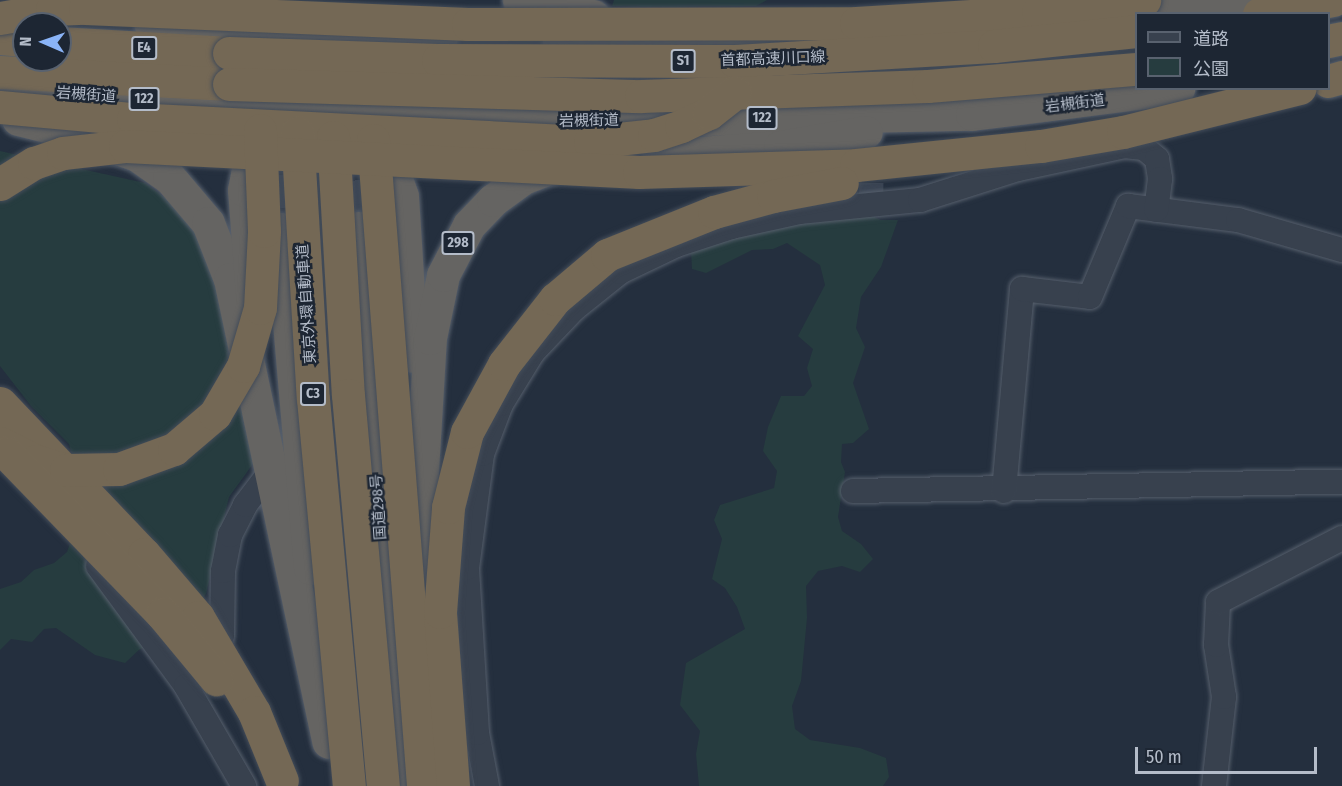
<!DOCTYPE html>
<html>
<head>
<meta charset="utf-8">
<style>
  body { margin:0 }
  #map { position:relative; width:1342px; height:786px; overflow:hidden; background:#242f3e; font-family:"Fira Sans Condensed","Noto Sans JP",sans-serif }
  div>[style] { position:absolute }
  .green>* { inset:0; background:#263c3f }
  .minor-tunnel>* { height:24px; margin-top:-12px; transform-origin:0; background:repeating-linear-gradient(90deg,#3a4453 0 24px,transparent 0 36px) }
  .trunk-tunnel>* { height:33px; margin-top:-16.5px; transform-origin:0; background:repeating-linear-gradient(90deg,#3a4453 0 33px,transparent 0 49px) }
  .roads { filter:drop-shadow(0 0 2px #565f6c) drop-shadow(0 0 2px #565f6c) }
  .minor>* { height:24px; margin:-12px; padding:0 12px; transform-origin:12px; border-radius:12px; background:#38414e }
  .trunk>* { height:33px; margin:-16.5px; padding:0 16.5px; transform-origin:16.5px; border-radius:16.5px; background:#656462 }
  .motorway>* { height:33px; margin:-16.5px; padding:0 16.5px; transform-origin:16.5px; border-radius:16.5px; background:#746855 }
  .bridges { filter:drop-shadow(0 0 2px #434c59) drop-shadow(0 0 2px #434c59) }
  .motorway-bridge>* { height:33px; margin:-16.5px; padding:0 16.5px; transform-origin:16.5px; border-radius:16.5px; background:#746855 }
  span { translate:-50% -50%; white-space:nowrap; text-align:center; line-height:1.15; -webkit-text-stroke:5px #1d2633; paint-order:stroke }
  .shield-label span { padding:2px 4px; background:#1d2633; border:2px solid; border-radius:4px; -webkit-text-stroke-width:0 }
  .shield-label { font-size:14px; color:#b4bcc9; font-weight:700 }
  .street-label { font-size:15px; color:#b4bcc9 }
  .legend { position:absolute; left:1135px; top:12px; width:195px; height:78px; box-sizing:border-box; background:#1d2633; border:2px solid #59626f; margin:0; padding:8px 10px; list-style:none; font-size:18px; color:#b4bcc9 }
  .legend li { display:flex; align-items:center; gap:12px; height:30px }
  .legend b { width:30px; border:2px solid #59626f }
  .north { position:absolute; left:12px; top:12px; width:60px; height:60px; box-sizing:border-box; background:#1d2633; border:2px solid #59626f; border-radius:50%; rotate:272deg; font-size:16px; font-weight:700; line-height:24px; text-align:center; color:#b4bcc9 }
  .north::after { content:''; display:block; margin:auto; width:21px; height:27px; background:#8ab4f8; clip-path:polygon(50% 0,100% 100%,50% 72%,0 100%) }
  .scale { position:absolute; left:1135px; top:747px; width:182px; height:27px; box-sizing:border-box; border:3px solid #b4bcc9; border-top:0; padding-left:8px; font-size:18px; line-height:21px; white-space:nowrap; color:#b4bcc9; -webkit-text-stroke:4px #1d2633; paint-order:stroke }
</style>
</head>
<body>
<div id="map">
  <div class="green">
    <div style="clip-path:polygon(614px 0,767px 0,756px 6px,651px 7px,612px 6px)"></div>
    <div style="clip-path:polygon(0 151px,145px 183px,197px 221px,224px 288px,255px 461px,229px 497px,206px 594px,181px 630px,140px 649px,125px 663px,95px 655px,56px 628px,44px 629px,32px 642px,11px 639px,0 650px,0 589px,21px 582px,34px 570px,54px 563px,67px 552px,84px 503px,69px 444px,31px 406px,0 366px)"></div>
    <div style="clip-path:polygon(863px 212px,881px 220px,898px 220px,881px 267px,861px 297px,856px 328px,865px 347px,853px 383px,869px 429px,853px 443px,842px 444px,841px 462px,845px 472px,838px 517px,842px 531px,861px 544px,873px 559px,860px 572px,842px 566px,818px 571px,806px 586px,807px 618px,801px 681px,792px 706px,795px 729px,810px 740px,860px 748px,886px 758px,889px 777px,883px 786px,699px 786px,696px 754px,700px 731px,680px 705px,686px 663px,745px 629px,737px 607px,725px 588px,712px 579px,722px 539px,714px 520px,720px 505px,774px 488px,777px 471px,763px 451px,768px 427px,781px 396px,804px 396px,812px 386px,807px 368px,813px 349px,798px 336px,825px 285px,820px 265px,787px 243px,773px 249px,752px 250px,706px 273px,692px 269px,691px 250px,783px 223px,816px 223px)"></div>
  </div>
  <div class="minor-tunnel">
    <div style="left:871px;top:207px;width:58px;rotate:-89deg"></div>
  </div>
  <div class="trunk-tunnel">
    <div style="left:277px;top:126px;width:103px;rotate:87.8deg"></div>
    <div style="left:354px;top:131px;width:97px;rotate:87deg"></div>
  </div>
  <div class="roads">
    <div class="minor">
      <div style="left:853px;top:491px;width:489px;rotate:-1.1deg"></div>
      <div style="left:1004px;top:491px;width:203px;rotate:-84.9deg"></div>
      <div style="left:1022px;top:289px;width:68px;rotate:6.7deg"></div>
      <div style="left:1090px;top:297px;width:99px;rotate:-67.3deg"></div>
      <div style="left:1128px;top:206px;width:111px;rotate:7.3deg"></div>
      <div style="left:1238px;top:220px;width:108px;rotate:16.1deg"></div>
      <div style="left:98px;top:566px;width:149px;rotate:53.7deg"></div>
      <div style="left:186px;top:686px;width:116px;rotate:59.9deg"></div>
      <div style="left:214px;top:656px;width:22px;rotate:-69deg"></div>
      <div style="left:222px;top:635px;width:64px;rotate:-89.1deg"></div>
      <div style="left:223px;top:571px;width:37px;rotate:-79deg"></div>
      <div style="left:230px;top:535px;width:34px;rotate:-63deg"></div>
      <div style="left:245px;top:505px;width:43px;rotate:-52.6deg"></div>
      <div style="left:487px;top:786px;width:54px;rotate:-100.7deg"></div>
      <div style="left:477px;top:733px;width:165px;rotate:-93.5deg"></div>
      <div style="left:467px;top:568px;width:115px;rotate:-82.5deg"></div>
      <div style="left:482px;top:454px;width:53px;rotate:-69.2deg"></div>
      <div style="left:501px;top:404px;width:61px;rotate:-58.4deg"></div>
      <div style="left:533px;top:352px;width:59px;rotate:-46.4deg"></div>
      <div style="left:574px;top:309px;width:59px;rotate:-38.8deg"></div>
      <div style="left:620px;top:272px;width:62px;rotate:-25.7deg"></div>
      <div style="left:676px;top:245px;width:58px;rotate:-18.1deg"></div>
      <div style="left:731px;top:227px;width:70px;rotate:-12.4deg"></div>
      <div style="left:799px;top:212px;width:122px;rotate:-5.7deg"></div>
      <div style="left:920px;top:200px;width:103px;rotate:-17.6deg"></div>
      <div style="left:1018px;top:169px;width:108px;rotate:-12.2deg"></div>
      <div style="left:1124px;top:146px;width:20px;rotate:6deg"></div>
      <div style="left:1144px;top:148px;width:17px;rotate:40deg"></div>
      <div style="left:1157px;top:159px;width:20px;rotate:81deg"></div>
      <div style="left:1160px;top:179px;width:31px;rotate:97deg"></div>
      <div style="left:1214px;top:786px;width:90px;rotate:-83.6deg"></div>
      <div style="left:1224px;top:697px;width:53px;rotate:-98.7deg"></div>
      <div style="left:1216px;top:645px;width:43px;rotate:-87.3deg"></div>
      <div style="left:1218px;top:602px;width:140px;rotate:-27.3deg"></div>
    </div>
    <div class="trunk">
      <div style="left:519px;top:0;width:76px;rotate:12.2deg"></div>
      <div style="left:1158px;top:14px;width:83px;rotate:-9.7deg"></div>
      <div style="left:151px;top:26px;width:131px;rotate:3.5deg"></div>
      <div style="left:282px;top:34px;width:159px;rotate:1.4deg"></div>
      <div style="left:559px;top:40px;width:172px;rotate:0.7deg"></div>
      <div style="left:731px;top:42px;width:109px;rotate:-2.1deg"></div>
      <div style="left:567px;top:76px;width:137px;rotate:3.3deg"></div>
      <div style="left:0;top:89px;width:548px;rotate:3.45deg"></div>
      <div style="left:547px;top:122px;width:425px;rotate:-1.1deg"></div>
      <div style="left:972px;top:114px;width:208px;rotate:-7.2deg"></div>
      <div style="left:18px;top:119px;width:50px;rotate:13.8deg"></div>
      <div style="left:67px;top:131px;width:74px;rotate:18.9deg"></div>
      <div style="left:137px;top:155px;width:39px;rotate:35deg"></div>
      <div style="left:169px;top:177px;width:60px;rotate:49.7deg"></div>
      <div style="left:208px;top:223px;width:60px;rotate:68.6deg"></div>
      <div style="left:230px;top:279px;width:473px;rotate:78deg"></div>
      <div style="left:374px;top:136px;width:24px;rotate:55deg"></div>
      <div style="left:388px;top:156px;width:42px;rotate:70.7deg"></div>
      <div style="left:402px;top:196px;width:160px;rotate:86.4deg"></div>
      <div style="left:659px;top:156px;width:121px;rotate:-4.3deg"></div>
      <div style="left:780px;top:147px;width:87px;rotate:-9.9deg"></div>
      <div style="left:359px;top:228px;width:416px;rotate:85.9deg"></div>
      <div style="left:389px;top:643px;width:144px;rotate:83.6deg"></div>
      <div style="left:281px;top:229px;width:340px;rotate:85.1deg"></div>
      <div style="left:252px;top:296px;width:106px;rotate:-94.3deg"></div>
      <div style="left:244px;top:190px;width:20px;rotate:-79deg"></div>
      <div style="left:248px;top:170px;width:32px;rotate:-62deg"></div>
      <div style="left:420px;top:564px;width:42px;rotate:-91.4deg"></div>
      <div style="left:419px;top:522px;width:184px;rotate:-86.6deg"></div>
      <div style="left:430px;top:338px;width:64px;rotate:-78.3deg"></div>
      <div style="left:443px;top:275px;width:56px;rotate:-62.5deg"></div>
      <div style="left:469px;top:225px;width:35px;rotate:-46deg"></div>
      <div style="left:493px;top:200px;width:37px;rotate:-36deg"></div>
      <div style="left:523px;top:178px;width:36px;rotate:-21deg"></div>
    </div>
    <div class="motorway">
      <div style="left:1259px;top:14px;width:75px;rotate:-10.7deg"></div>
      <div style="left:0;top:38px;width:24px;rotate:5deg"></div>
      <div style="left:1328px;top:41px;width:14px;rotate:-12deg"></div>
      <div style="left:60px;top:43px;width:169px;rotate:3.4deg"></div>
      <div style="left:0;top:72px;width:229px;rotate:3deg"></div>
      <div style="left:1328px;top:81px;width:15px;rotate:-16deg"></div>
    </div>
  </div>
  <div class="bridges">
    <div class="motorway-bridge">
      <div style="left:0;top:18px;width:53px;rotate:-9.8deg"></div>
      <div style="left:52px;top:9px;width:33px;rotate:-2deg"></div>
      <div style="left:85px;top:8px;width:383px;rotate:2.4deg"></div>
      <div style="left:468px;top:24px;width:388px;rotate:-0.1deg"></div>
      <div style="left:856px;top:23px;width:182px;rotate:-3.5deg"></div>
      <div style="left:1038px;top:12px;width:107px;rotate:-6.5deg"></div>
      <div style="left:229px;top:53px;width:209px;rotate:1.9deg"></div>
      <div style="left:438px;top:60px;width:297px;rotate:0.2deg"></div>
      <div style="left:735px;top:61px;width:259px;rotate:-3.3deg"></div>
      <div style="left:994px;top:46px;width:143px;rotate:-6deg"></div>
      <div style="left:229px;top:84px;width:412px;rotate:1.7deg"></div>
      <div style="left:641px;top:96px;width:287px;rotate:-2deg"></div>
      <div style="left:928px;top:86px;width:209px;rotate:-4.7deg"></div>
      <div style="left:0;top:107px;width:134px;rotate:5.2deg"></div>
      <div style="left:133px;top:119px;width:458px;rotate:2.9deg"></div>
      <div style="left:590px;top:142px;width:64px;rotate:-6.2deg"></div>
      <div style="left:654px;top:135px;width:28px;rotate:-18deg"></div>
      <div style="left:681px;top:126px;width:31px;rotate:-25deg"></div>
      <div style="left:709px;top:113px;width:33px;rotate:-38deg"></div>
      <div style="left:297px;top:133px;width:266px;rotate:86.6deg"></div>
      <div style="left:313px;top:399px;width:389px;rotate:84.7deg"></div>
      <div style="left:333px;top:137px;width:258px;rotate:86.7deg"></div>
      <div style="left:348px;top:395px;width:393px;rotate:84.9deg"></div>
      <div style="left:373px;top:140px;width:648px;rotate:85.57deg"></div>
      <div style="left:0;top:184px;width:40px;rotate:-32deg"></div>
      <div style="left:34px;top:163px;width:31px;rotate:-19deg"></div>
      <div style="left:63px;top:153px;width:62px;rotate:-6.4deg"></div>
      <div style="left:125px;top:146px;width:515px;rotate:2.9deg"></div>
      <div style="left:639px;top:172px;width:217px;rotate:-1.8deg"></div>
      <div style="left:856px;top:165px;width:186px;rotate:-5.9deg"></div>
      <div style="left:1041px;top:146px;width:83px;rotate:-9.7deg"></div>
      <div style="left:1123px;top:132px;width:182px;rotate:-14deg"></div>
      <div style="left:0;top:403px;width:209px;rotate:46.4deg"></div>
      <div style="left:144px;top:554px;width:83px;rotate:49.4deg"></div>
      <div style="left:198px;top:617px;width:110px;rotate:59.5deg"></div>
      <div style="left:254px;top:712px;width:74px;rotate:67.9deg"></div>
      <div style="left:0;top:443px;width:40px;rotate:26.6deg"></div>
      <div style="left:36px;top:461px;width:31px;rotate:17deg"></div>
      <div style="left:66px;top:470px;width:53px;rotate:-1.1deg"></div>
      <div style="left:119px;top:469px;width:59px;rotate:-20deg"></div>
      <div style="left:174px;top:449px;width:54px;rotate:-40.5deg"></div>
      <div style="left:215px;top:414px;width:56px;rotate:-59.7deg"></div>
      <div style="left:243px;top:366px;width:60px;rotate:-73.7deg"></div>
      <div style="left:260px;top:308px;width:77px;rotate:-87deg"></div>
      <div style="left:264px;top:231px;width:101px;rotate:-92.3deg"></div>
      <div style="left:6px;top:453px;width:224px;rotate:45.9deg"></div>
      <div style="left:162px;top:614px;width:85px;rotate:50.3deg"></div>
      <div style="left:453px;top:786px;width:174px;rotate:-94.3deg"></div>
      <div style="left:440px;top:612px;width:105px;rotate:-85.6deg"></div>
      <div style="left:448px;top:507px;width:77px;rotate:-75.8deg"></div>
      <div style="left:467px;top:432px;width:77px;rotate:-61.4deg"></div>
      <div style="left:504px;top:364px;width:83px;rotate:-51.9deg"></div>
      <div style="left:555px;top:299px;width:68px;rotate:-40.2deg"></div>
      <div style="left:607px;top:255px;width:115px;rotate:-21.9deg"></div>
      <div style="left:714px;top:212px;width:61px;rotate:-15.2deg"></div>
      <div style="left:773px;top:196px;width:70px;rotate:-10.7deg"></div>
    </div>
  </div>
  <div class="shield-label">
    <span style="left:144px;top:48px">E4</span>
    <span style="left:683px;top:61px">S1</span>
    <span style="left:144px;top:99px">122</span>
    <span style="left:762px;top:118px">122</span>
    <span style="left:458px;top:243px">298</span>
    <span style="left:313px;top:394px">C3</span>
  </div>
  <div class="street-label">
    <span style="left:773px;top:59px;rotate:-2deg">首都高速川口線</span>
    <span style="left:86px;top:95px;rotate:4deg">岩槻街道</span>
    <span style="left:1075px;top:104px;rotate:-7deg">岩槻街道</span>
    <span style="left:589px;top:121px;rotate:-1deg">岩槻街道</span>
    <span style="left:307px;top:304px;rotate:-94deg">東京外環自動車道</span>
    <span style="left:379px;top:507px;rotate:-94deg">国道298号</span>
  </div>
  <ul class="legend">
  <li><b style="height:8px;background:#38414e"></b>道路</li>
  <li><b style="height:16px;background:#263c3f"></b>公園</li>
  </ul>
  <div class="north">N</div>
  <div class="scale">50 m</div>
</div>
</body>
</html>
